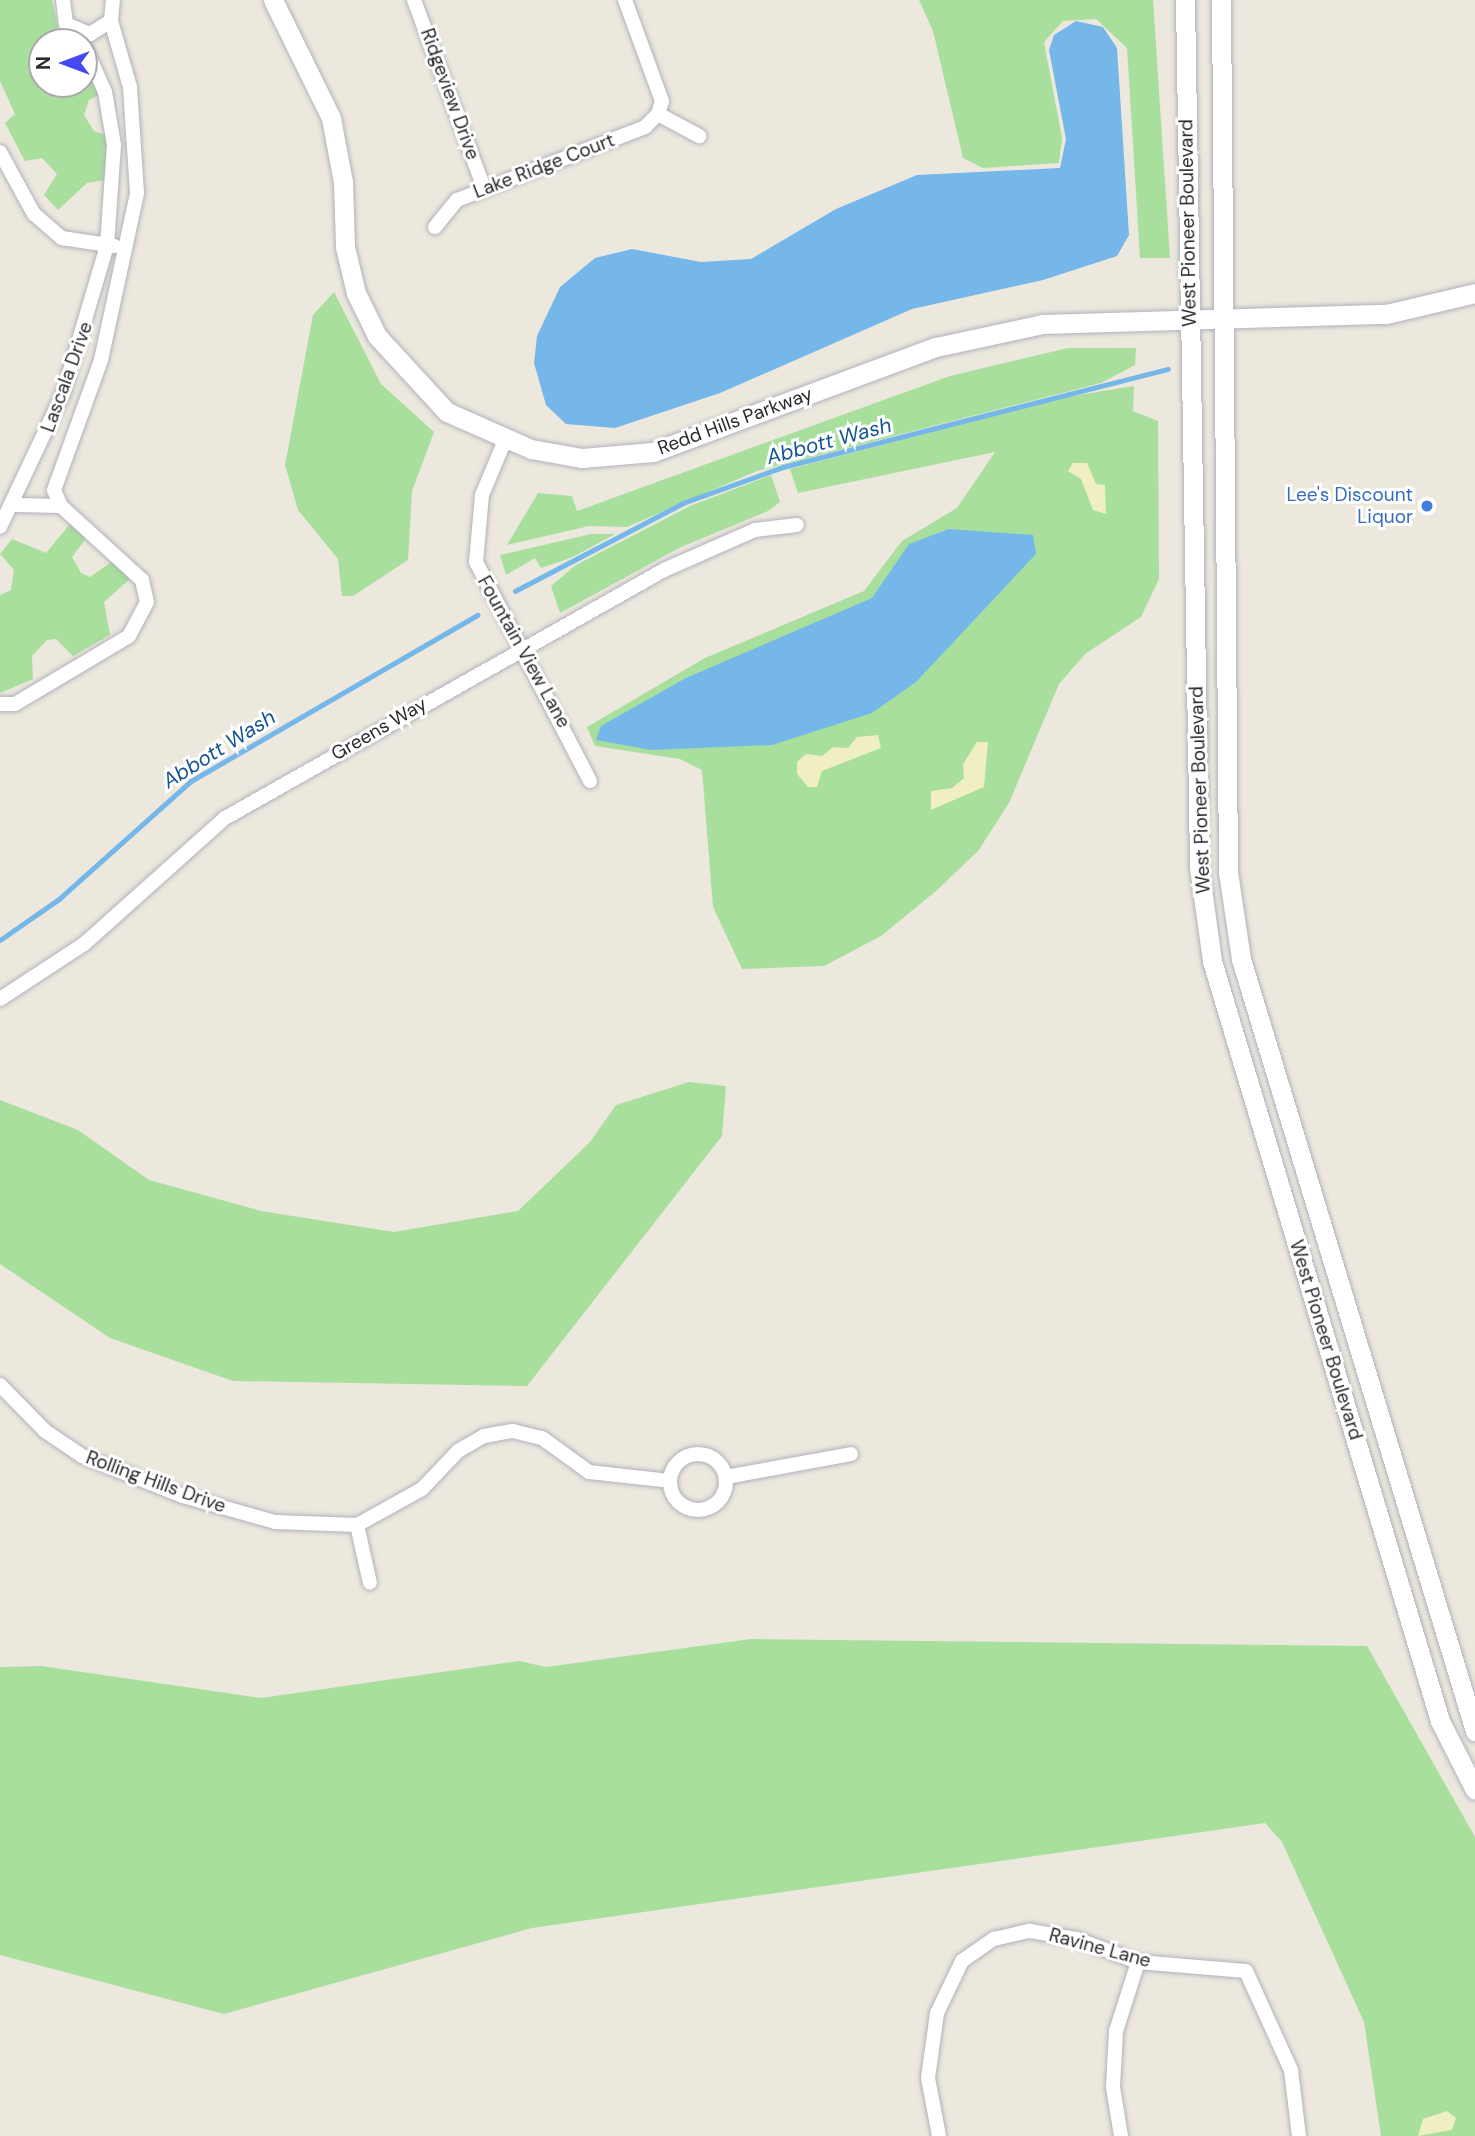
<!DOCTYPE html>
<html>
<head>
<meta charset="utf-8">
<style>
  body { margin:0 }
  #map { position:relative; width:1475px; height:2136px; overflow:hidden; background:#ece8dd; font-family:"DM Sans",sans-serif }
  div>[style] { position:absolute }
  .green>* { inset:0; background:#a8df9c }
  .sand>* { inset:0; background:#efefc2 }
  .water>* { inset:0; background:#75b7e8 }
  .stream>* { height:4.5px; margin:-2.25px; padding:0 2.25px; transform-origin:2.25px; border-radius:2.25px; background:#75b7e8 }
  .roads { filter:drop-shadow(0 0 2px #b1b1bd) drop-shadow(0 0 2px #b1b1bd) }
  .street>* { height:14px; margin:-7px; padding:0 7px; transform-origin:7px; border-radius:7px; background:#fff }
  .street>.ring { margin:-7px; padding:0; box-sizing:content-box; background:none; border:14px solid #fff; border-radius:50% }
  .secondary>* { height:19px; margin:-9.5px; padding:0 9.5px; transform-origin:9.5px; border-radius:9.5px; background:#fff }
  .dots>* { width:19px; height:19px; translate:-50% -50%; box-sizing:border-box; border:4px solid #fff; border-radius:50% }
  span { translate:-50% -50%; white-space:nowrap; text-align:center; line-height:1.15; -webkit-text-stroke:6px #fff; paint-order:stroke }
  .street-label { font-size:19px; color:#2a2a2a }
  .shop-label { font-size:19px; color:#366cbe }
  .right { translate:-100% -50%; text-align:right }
  .water-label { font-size:21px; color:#145495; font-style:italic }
  .north { position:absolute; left:28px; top:28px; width:70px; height:70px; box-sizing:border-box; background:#fff; border:2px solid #aaa; border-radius:50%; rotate:270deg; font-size:19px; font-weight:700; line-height:28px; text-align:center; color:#2a2a2a }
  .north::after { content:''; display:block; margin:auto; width:24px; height:32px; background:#4549f1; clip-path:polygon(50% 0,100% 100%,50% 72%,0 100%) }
</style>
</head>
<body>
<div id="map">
  <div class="green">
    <div style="clip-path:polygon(0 0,52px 0,58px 29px,51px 42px,42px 42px,42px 84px,84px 84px,84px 50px,101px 94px,89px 100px,84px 115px,94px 131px,108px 136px,110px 179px,87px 183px,58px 210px,44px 195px,57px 174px,42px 158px,25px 161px,5px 123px,15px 114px,0 81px)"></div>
    <div style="clip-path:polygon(919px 0,1153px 0,1170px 258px,1140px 258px,1127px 48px,1096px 19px,1063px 21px,1044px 42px,1062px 138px,1059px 163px,983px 168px,963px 158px,933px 31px)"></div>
    <div style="clip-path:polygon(334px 292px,381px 384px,434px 432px,412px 491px,408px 560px,353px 596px,342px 596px,338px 559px,298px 510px,285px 465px,313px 315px)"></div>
    <div style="clip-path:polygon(1068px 348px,1136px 348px,1135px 365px,1101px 383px,757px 471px,627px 527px,589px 526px,507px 545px,538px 493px,572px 496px,577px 511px,950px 376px)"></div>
    <div style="clip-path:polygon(1134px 386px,1133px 411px,1158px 421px,1159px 579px,1141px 617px,1085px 654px,1059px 684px,1009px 803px,978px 851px,936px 891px,881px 936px,824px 966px,742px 969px,713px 907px,702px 770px,680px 759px,595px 746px,587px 727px,705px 658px,864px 591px,902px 541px,957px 508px,995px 452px,798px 493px,790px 469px,1066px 397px)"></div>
    <div style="clip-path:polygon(771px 475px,780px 502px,768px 511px,681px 547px,560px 613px,551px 586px,576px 565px,690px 506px)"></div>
    <div style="clip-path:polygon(70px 524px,87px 537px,72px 557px,81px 573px,90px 577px,113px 561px,130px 579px,104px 602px,110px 635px,73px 656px,56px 639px,47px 640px,32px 656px,33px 679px,0 693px,0 595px,11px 590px,14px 570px,0 554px,12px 539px,46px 553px)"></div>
    <div style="clip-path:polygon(591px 534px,615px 534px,573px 557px,541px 568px,535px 558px,506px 575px,500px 555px)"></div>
    <div style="clip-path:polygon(689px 1082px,726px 1086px,722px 1136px,527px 1386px,233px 1381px,110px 1338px,0 1264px,0 1100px,78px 1130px,149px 1180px,261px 1211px,394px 1232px,518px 1211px,590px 1142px,616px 1105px)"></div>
    <div style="clip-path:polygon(751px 1639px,1367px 1646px,1475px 1837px,1475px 2136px,1381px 2136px,1364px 2022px,1282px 1842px,1265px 1823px,532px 1928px,224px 2014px,0 1955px,0 1667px,41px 1666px,261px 1698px,519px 1661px,546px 1667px)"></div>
  </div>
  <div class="sand">
    <div style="clip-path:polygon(1073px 463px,1087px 463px,1096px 484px,1105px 485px,1106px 514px,1093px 510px,1081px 479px,1068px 471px)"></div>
    <div style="clip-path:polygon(878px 735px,881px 748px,822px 771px,817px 787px,808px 787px,797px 774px,797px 762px,806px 754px,822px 756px,833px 747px,848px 748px,857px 737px)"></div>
    <div style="clip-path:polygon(977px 742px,988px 742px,984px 787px,931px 810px,931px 791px,952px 788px,964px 778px,963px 764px)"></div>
    <div style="clip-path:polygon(1447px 2111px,1456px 2118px,1452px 2130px,1418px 2136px,1423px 2119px)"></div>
  </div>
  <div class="water">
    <div style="clip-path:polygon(1076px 21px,1103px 27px,1117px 48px,1129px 235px,1117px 256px,1043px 280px,912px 309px,720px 393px,615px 428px,566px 424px,546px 405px,534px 363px,537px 336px,560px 287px,595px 258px,632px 249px,701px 262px,751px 259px,836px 209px,917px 175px,1060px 168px,1066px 139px,1049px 50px,1054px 35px)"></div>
    <div style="clip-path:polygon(949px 529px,1033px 535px,1036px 554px,916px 682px,872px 713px,772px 745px,651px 750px,596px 740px,601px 726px,686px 678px,872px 598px,909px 544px)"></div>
  </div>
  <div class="stream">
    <div style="left:515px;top:591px;width:190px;rotate:-27.6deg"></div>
    <div style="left:683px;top:503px;width:106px;rotate:-19.8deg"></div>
    <div style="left:783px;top:467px;width:397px;rotate:-14.3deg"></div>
    <div style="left:0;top:940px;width:72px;rotate:-34.8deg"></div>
    <div style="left:59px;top:899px;width:177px;rotate:-41.8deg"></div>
    <div style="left:191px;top:781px;width:331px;rotate:-30.1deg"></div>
  </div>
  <div class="roads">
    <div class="street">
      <div style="left:63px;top:0;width:24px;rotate:83deg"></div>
      <div style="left:66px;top:24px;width:26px;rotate:23deg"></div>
      <div style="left:90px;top:34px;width:25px;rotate:-32deg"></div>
      <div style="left:111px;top:21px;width:21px;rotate:-85deg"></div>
      <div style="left:414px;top:0;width:201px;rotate:69.6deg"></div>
      <div style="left:625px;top:0;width:108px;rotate:69.9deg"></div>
      <div style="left:662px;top:101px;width:14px;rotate:107deg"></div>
      <div style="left:0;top:152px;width:71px;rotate:61.3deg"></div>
      <div style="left:34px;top:214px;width:37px;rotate:41deg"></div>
      <div style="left:62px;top:238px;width:53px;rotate:8.7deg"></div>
      <div style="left:435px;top:227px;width:35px;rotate:-51deg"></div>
      <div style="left:457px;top:200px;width:202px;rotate:-21.2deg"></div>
      <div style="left:645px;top:127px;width:18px;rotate:-45deg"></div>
      <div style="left:658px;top:114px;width:47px;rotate:28.2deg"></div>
      <div style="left:505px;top:440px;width:60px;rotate:112.7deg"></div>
      <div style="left:482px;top:495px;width:67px;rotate:95.1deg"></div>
      <div style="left:476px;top:562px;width:247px;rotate:62.5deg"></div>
      <div style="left:15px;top:505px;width:46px;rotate:1.2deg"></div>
      <div style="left:0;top:527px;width:147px;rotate:-64.7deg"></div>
      <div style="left:63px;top:394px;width:155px;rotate:-73.5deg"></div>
      <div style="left:107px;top:245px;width:100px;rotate:-86deg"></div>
      <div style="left:114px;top:145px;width:54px;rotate:-99.6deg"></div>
      <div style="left:105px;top:92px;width:51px;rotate:-114.1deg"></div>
      <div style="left:0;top:704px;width:15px"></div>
      <div style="left:15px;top:704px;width:133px;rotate:-30.8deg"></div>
      <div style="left:129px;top:636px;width:38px;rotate:-62deg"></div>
      <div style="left:147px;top:602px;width:23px;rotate:-103deg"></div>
      <div style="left:142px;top:580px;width:110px;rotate:-137.6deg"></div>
      <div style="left:61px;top:506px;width:17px;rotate:-114deg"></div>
      <div style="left:54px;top:490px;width:138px;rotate:-70.1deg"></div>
      <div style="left:101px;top:360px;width:171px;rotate:-77.8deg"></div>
      <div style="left:137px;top:193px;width:106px;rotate:-93.8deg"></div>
      <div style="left:130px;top:87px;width:69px;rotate:-106.1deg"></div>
      <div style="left:0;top:999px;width:100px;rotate:-33.2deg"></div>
      <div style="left:84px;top:944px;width:189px;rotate:-41.8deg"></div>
      <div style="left:225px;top:818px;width:504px;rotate:-29.46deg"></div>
      <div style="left:664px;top:570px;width:99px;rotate:-23.7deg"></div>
      <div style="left:755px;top:530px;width:42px;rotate:-6.8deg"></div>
      <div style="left:0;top:1385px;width:64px;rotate:45.6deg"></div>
      <div style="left:45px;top:1431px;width:45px;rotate:34deg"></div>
      <div style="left:82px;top:1456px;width:109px;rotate:21.6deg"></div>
      <div style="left:183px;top:1496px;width:96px;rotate:15.8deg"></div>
      <div style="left:275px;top:1522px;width:82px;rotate:2.1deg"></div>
      <div style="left:357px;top:1525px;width:74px;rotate:-29deg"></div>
      <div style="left:422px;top:1489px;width:52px;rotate:-46.5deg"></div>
      <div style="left:458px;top:1451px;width:30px;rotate:-30deg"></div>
      <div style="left:484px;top:1436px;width:29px;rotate:-10deg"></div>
      <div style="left:513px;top:1431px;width:30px;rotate:14deg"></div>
      <div style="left:542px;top:1438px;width:58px;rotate:35.9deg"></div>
      <div style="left:589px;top:1472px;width:81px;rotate:6.3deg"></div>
      <div class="ring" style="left:670px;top:1454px;width:42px;height:42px"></div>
      <div style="left:726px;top:1477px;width:127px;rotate:-10.4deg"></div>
      <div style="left:357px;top:1525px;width:59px;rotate:77.4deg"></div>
      <div style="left:939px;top:2136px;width:59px;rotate:-100.7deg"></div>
      <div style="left:928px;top:2078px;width:66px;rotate:-82.1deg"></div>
      <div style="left:937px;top:2013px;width:58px;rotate:-64.3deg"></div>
      <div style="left:962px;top:1961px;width:39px;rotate:-35deg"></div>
      <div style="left:994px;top:1939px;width:37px;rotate:-13deg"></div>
      <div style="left:1030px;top:1931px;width:48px;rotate:9.7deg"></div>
      <div style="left:1077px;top:1939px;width:65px;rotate:20.7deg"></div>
      <div style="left:1138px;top:1962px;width:108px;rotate:4.8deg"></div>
      <div style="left:1246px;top:1971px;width:109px;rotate:65.6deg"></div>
      <div style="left:1291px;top:2070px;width:66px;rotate:83.1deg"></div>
      <div style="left:1121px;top:2136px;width:50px;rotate:-99.3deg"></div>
      <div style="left:1113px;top:2087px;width:56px;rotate:-86.9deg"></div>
      <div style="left:1116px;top:2031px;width:72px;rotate:-72.3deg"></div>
    </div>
    <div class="secondary">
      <div style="left:273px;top:0;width:131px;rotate:63.8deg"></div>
      <div style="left:331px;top:118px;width:65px;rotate:79.4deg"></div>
      <div style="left:343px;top:182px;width:65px;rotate:88.2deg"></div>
      <div style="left:345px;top:247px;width:47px;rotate:76.6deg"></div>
      <div style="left:356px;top:293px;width:48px;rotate:64deg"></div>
      <div style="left:377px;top:336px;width:103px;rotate:47.4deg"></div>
      <div style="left:447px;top:412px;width:92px;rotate:23.8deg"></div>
      <div style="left:531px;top:449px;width:52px;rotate:10deg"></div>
      <div style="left:582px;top:458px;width:71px;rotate:-4.8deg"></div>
      <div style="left:653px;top:452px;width:302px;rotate:-20.4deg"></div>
      <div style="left:936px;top:347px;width:108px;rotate:-12.2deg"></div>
      <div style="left:1042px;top:324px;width:344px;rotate:-1.7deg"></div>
      <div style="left:1386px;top:314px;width:91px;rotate:-13.3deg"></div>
      <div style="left:1185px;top:0;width:867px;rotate:89.07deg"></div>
      <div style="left:1199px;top:867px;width:95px;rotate:82.1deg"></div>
      <div style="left:1212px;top:961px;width:793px;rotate:73.3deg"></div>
      <div style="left:1440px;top:1721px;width:77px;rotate:63.1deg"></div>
      <div style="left:1221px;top:0;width:872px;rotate:89.54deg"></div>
      <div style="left:1228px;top:872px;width:88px;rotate:81.5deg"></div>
      <div style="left:1241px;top:959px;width:807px;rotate:73.14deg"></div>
    </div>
  </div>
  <div class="dots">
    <div style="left:1427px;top:506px;background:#3f7fe0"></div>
  </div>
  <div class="street-label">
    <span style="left:450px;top:94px;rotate:70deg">Ridgeview Drive</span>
    <span style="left:544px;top:166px;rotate:-21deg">Lake Ridge Court</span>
    <span style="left:1188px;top:223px;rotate:-91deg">West Pioneer Boulevard</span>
    <span style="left:67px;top:377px;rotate:-70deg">Lascala Drive</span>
    <span style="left:735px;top:421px;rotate:-20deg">Redd Hills Parkway</span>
    <span style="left:524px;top:652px;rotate:61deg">Fountain View Lane</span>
    <span style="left:379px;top:729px;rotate:-30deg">Greens Way</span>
    <span style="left:1200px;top:790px;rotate:-92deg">West Pioneer Boulevard</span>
    <span style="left:1326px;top:1340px;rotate:73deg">West Pioneer Boulevard</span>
    <span style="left:156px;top:1482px;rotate:20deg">Rolling Hills Drive</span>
    <span style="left:1100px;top:1948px;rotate:15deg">Ravine Lane</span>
  </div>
  <div class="shop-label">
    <span class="right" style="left:1413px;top:506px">Lee's Discount<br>Liquor</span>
  </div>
  <div class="water-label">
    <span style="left:829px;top:441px;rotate:-15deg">Abbott Wash</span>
    <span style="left:219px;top:749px;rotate:-32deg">Abbott Wash</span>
  </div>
  <div class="north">N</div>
</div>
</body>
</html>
